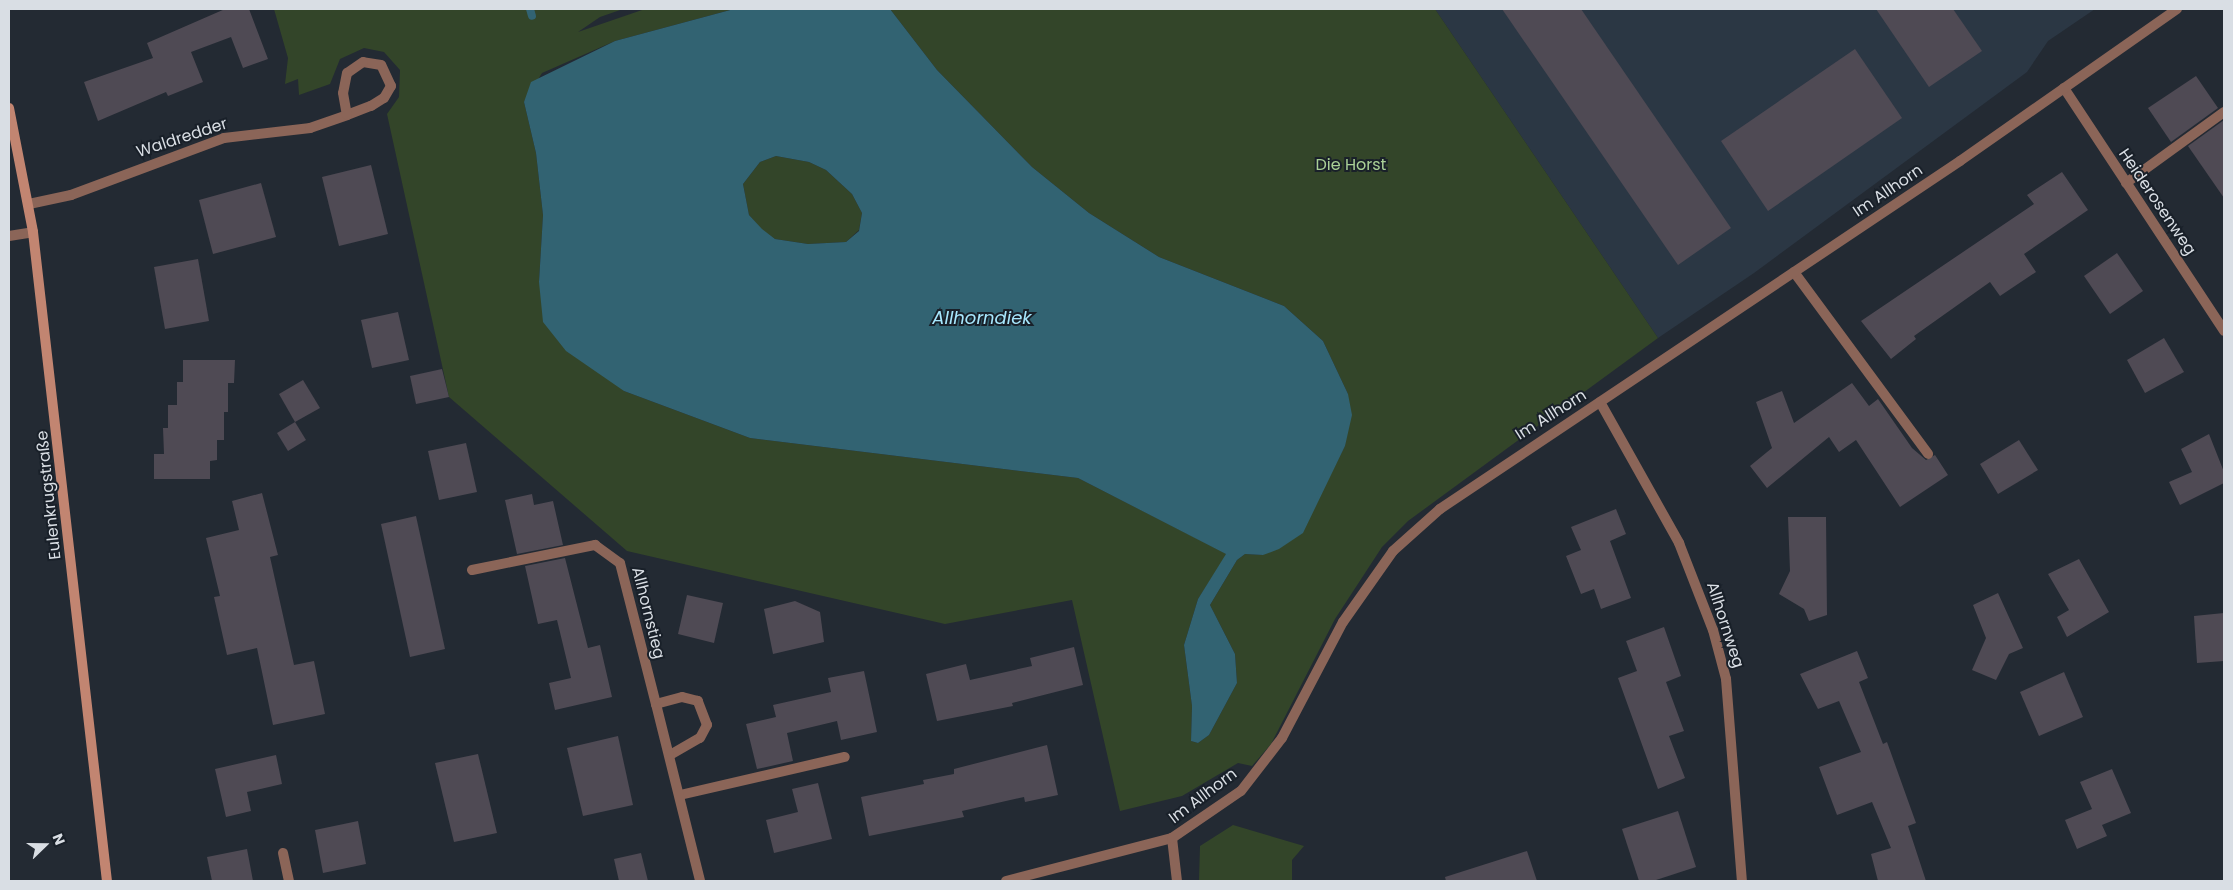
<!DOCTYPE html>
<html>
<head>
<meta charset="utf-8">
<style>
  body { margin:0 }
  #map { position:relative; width:2233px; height:890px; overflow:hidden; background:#232a33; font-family:Poppins,sans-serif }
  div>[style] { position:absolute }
  .built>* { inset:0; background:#2b3744 }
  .green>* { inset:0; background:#334529 }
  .water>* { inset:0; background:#326372 }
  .stream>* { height:8px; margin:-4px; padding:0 4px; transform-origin:4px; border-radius:4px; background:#326372 }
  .building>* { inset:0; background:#4f4a54 }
  .lane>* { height:10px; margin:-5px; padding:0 5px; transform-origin:5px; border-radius:5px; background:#8b6558 }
  .street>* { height:10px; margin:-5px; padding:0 5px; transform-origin:5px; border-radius:5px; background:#8b6558 }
  .secondary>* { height:10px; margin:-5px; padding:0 5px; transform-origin:5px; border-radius:5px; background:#c28571 }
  span { translate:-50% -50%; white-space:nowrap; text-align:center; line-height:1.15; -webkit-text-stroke:4px #192029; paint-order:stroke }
  .street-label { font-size:16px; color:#d9dee4 }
  .park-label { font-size:16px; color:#aad096 }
  .water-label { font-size:18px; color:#a7e7fd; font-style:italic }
  .frame { position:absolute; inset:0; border:10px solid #d9dee4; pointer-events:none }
  .north { position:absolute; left:20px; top:820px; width:50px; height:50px; -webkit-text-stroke:4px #192029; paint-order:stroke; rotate:68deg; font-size:14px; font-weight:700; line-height:20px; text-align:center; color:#d9dee4 }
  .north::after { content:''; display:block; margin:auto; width:18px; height:22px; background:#d9dee4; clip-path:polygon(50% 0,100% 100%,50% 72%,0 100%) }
</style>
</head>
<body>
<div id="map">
  <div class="built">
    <div style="clip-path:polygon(1435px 9px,2095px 9px,2048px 41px,2027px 72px,1754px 273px,1658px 338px)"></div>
  </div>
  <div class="green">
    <div style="clip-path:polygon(274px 9px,623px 9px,600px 17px,578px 32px,645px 9px,734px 9px,615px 41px,542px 73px,524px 102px,536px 153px,543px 215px,539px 282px,624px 391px,750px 438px,1078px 478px,1227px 554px,1198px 599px,1184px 645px,1192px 706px,1191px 741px,1198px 743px,1209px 735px,1237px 683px,1235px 654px,1210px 605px,1237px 560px,1245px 554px,1263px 555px,1326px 483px,1345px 446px,1348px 394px,1323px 341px,1284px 306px,1159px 257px,1089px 213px,1032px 167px,937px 70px,890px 9px,1435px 9px,1658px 338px,1408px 521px,1382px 547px,1335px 619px,1271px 744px,1252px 766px,1238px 763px,1182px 796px,1120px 811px,1072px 600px,945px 624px,627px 551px,449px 397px,387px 114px,399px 97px,400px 70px,384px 52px,364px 48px,340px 59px,330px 84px,299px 95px,298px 79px,285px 84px,288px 58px)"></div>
    <div style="clip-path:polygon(776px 156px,809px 162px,826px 170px,852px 194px,862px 213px,859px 230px,846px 242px,808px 244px,775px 239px,762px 230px,749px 215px,743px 184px,760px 162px)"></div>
    <div style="clip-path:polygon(1233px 825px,1304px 846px,1292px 860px,1292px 881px,1199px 881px,1200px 846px)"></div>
  </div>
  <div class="water">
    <div style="clip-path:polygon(evenodd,734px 9px,890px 9px,937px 70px,1032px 167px,1089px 213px,1159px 257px,1284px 306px,1323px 341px,1348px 394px,1352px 415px,1345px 446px,1303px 533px,1279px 549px,1263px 555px,1245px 554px,1237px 560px,1210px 605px,1235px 654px,1237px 683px,1209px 735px,1198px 743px,1191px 741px,1192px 706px,1184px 645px,1198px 599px,1226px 554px,1078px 478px,750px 438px,624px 391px,566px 351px,543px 322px,539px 282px,543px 215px,536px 153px,524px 102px,531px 82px,615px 41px,734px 9px,776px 156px,809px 162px,826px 170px,852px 194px,862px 213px,859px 231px,846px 242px,808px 244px,775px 239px,762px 229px,749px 215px,743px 184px,760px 162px,776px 156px)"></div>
  </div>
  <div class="stream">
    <div style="left:530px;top:9px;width:7px;rotate:74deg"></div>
  </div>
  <div class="building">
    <div style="clip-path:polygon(225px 9px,249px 9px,268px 59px,243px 68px,231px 37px,191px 52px,203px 82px,168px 96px,166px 92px,98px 121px,84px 82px,153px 58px,147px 43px)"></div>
    <div style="clip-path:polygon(1502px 9px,1581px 9px,1731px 228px,1678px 265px)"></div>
    <div style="clip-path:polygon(1876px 9px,1953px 9px,1982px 51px,1929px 87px)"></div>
    <div style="clip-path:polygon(1855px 49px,1902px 118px,1768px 211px,1721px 141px)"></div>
    <div style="clip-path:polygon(2196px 76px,2218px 108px,2171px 142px,2148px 108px)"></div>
    <div style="clip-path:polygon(2224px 120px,2224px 198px,2188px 146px)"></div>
    <div style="clip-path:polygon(371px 165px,388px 234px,339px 246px,322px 177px)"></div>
    <div style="clip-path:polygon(2062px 172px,2088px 210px,2024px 254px,2036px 272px,2000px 296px,1990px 282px,1914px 336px,1916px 339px,1891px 359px,1861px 321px,2034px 204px,2027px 195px)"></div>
    <div style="clip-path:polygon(261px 183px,276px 237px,213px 254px,199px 200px)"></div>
    <div style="clip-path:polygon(2117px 253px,2143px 291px,2110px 314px,2084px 276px)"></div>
    <div style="clip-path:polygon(198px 259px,209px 321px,165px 329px,154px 267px)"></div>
    <div style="clip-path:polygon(398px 312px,409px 360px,372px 368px,361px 320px)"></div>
    <div style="clip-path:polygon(2164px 338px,2184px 372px,2145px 393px,2127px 360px)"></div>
    <div style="clip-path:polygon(183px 360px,235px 360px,234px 383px,228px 383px,228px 412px,224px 412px,224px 440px,217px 440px,217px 460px,210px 461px,210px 479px,154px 479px,154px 454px,164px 454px,163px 428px,168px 428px,168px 405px,177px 405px,177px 382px,183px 382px)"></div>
    <div style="clip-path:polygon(442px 369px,449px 397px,416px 404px,410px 376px)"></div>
    <div style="clip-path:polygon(303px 380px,320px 408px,295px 422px,279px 394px)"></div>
    <div style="clip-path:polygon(1852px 383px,1869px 406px,1878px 399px,1912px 448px,1926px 460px,1935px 455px,1948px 475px,1900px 507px,1856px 440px,1839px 452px,1829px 437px,1767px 488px,1750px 466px,1772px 448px,1756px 402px,1782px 391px,1794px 423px)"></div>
    <div style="clip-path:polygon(295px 422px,306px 440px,288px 451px,277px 433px)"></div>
    <div style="clip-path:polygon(2209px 434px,2224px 472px,2224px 483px,2180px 505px,2169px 482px,2192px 472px,2181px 449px)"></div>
    <div style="clip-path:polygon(2019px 440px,2038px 470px,1998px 494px,1980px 464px)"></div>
    <div style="clip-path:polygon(466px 443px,477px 492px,439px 500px,428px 451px)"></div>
    <div style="clip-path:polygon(262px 493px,278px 555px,270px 557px,294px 665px,314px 661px,325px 714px,273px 725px,257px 648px,227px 655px,214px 597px,220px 596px,206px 538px,239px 530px,232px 501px)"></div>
    <div style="clip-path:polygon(532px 494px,534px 505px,553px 501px,563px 545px,517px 554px,505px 500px)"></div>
    <div style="clip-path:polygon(1616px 509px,1626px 534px,1610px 541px,1631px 598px,1601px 609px,1594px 589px,1581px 594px,1566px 556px,1581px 550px,1571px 527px)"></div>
    <div style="clip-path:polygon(416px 516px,445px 649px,410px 657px,381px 524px)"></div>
    <div style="clip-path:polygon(1788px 517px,1826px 517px,1827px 615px,1809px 621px,1804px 609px,1779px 594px,1790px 571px)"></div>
    <div style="clip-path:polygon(565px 558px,588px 648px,600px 645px,612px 697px,555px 710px,549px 683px,571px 678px,557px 620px,538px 624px,525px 566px)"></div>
    <div style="clip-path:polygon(2079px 559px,2109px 612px,2067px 637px,2057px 617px,2069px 610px,2048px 574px)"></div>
    <div style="clip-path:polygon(1998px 593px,2023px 648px,2009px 654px,1996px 680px,1972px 670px,1986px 638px,1973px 605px)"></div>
    <div style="clip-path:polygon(687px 595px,723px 603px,714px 643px,678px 634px)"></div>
    <div style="clip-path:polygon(795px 601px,820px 612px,824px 642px,773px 654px,764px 609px)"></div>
    <div style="clip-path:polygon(2224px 613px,2224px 661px,2197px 663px,2194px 616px)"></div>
    <div style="clip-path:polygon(1664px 627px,1681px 676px,1666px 682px,1684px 731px,1669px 736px,1685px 778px,1658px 789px,1618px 678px,1637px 671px,1626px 641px)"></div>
    <div style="clip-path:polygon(1074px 647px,1083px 685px,1012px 703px,1013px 706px,937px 721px,926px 674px,966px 664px,970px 680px,1032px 666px,1030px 658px)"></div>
    <div style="clip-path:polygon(1857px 651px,1868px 678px,1859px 682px,1883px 744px,1887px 742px,1916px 823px,1908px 826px,1926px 881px,1878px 881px,1871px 854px,1891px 848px,1872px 802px,1837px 815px,1819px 767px,1861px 752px,1839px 701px,1818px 709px,1800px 674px)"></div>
    <div style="clip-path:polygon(864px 671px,877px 732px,841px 740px,837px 721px,787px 733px,793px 761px,757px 769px,746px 724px,776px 717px,773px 705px,831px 692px,828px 678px)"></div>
    <div style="clip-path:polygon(2064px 672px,2083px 717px,2039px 736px,2020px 692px)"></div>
    <div style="clip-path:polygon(618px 736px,633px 805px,583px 816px,567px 748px)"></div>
    <div style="clip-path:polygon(1047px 745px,1058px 795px,1025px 802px,1024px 797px,962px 811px,964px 817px,869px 836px,861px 797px,924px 784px,923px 780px,954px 774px,954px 769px)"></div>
    <div style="clip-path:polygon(478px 754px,497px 833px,454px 842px,435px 763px)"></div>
    <div style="clip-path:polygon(276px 755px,282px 784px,247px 792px,251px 811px,226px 817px,215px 769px)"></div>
    <div style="clip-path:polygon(2112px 769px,2131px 813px,2102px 825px,2107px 836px,2077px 849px,2065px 820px,2092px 809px,2080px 782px)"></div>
    <div style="clip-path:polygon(818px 783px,832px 839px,774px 853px,766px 820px,798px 812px,792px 789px)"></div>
    <div style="clip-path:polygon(1678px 811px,1696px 867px,1653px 881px,1639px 881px,1622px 829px)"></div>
    <div style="clip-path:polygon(358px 821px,366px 864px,323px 873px,315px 830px)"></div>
    <div style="clip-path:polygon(247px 849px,253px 881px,212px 881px,207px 857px)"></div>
    <div style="clip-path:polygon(1527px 851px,1537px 881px,1446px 881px,1445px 877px)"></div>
    <div style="clip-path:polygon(641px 853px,648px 881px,619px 881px,614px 859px)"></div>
  </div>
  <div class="lane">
    <div style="left:2126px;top:183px;width:121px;rotate:-35.9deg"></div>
    <div style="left:1794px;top:272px;width:226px;rotate:53.6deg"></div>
    <div style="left:680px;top:795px;width:169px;rotate:-13deg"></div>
    <div style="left:283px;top:853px;width:29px;rotate:78deg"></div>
  </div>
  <div class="street">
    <div style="left:2064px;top:88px;width:291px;rotate:56.6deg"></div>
    <div style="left:29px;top:204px;width:43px;rotate:-12.1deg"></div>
    <div style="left:71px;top:195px;width:163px;rotate:-20.4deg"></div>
    <div style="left:224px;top:138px;width:87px;rotate:-6.6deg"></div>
    <div style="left:310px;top:128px;width:39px;rotate:-19deg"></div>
    <div style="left:347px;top:115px;width:26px;rotate:-21deg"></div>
    <div style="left:371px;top:106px;width:15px;rotate:-32deg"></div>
    <div style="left:384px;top:98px;width:14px;rotate:-60deg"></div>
    <div style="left:391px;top:86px;width:23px;rotate:-115deg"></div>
    <div style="left:381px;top:65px;width:18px;rotate:-171deg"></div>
    <div style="left:363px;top:62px;width:19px;rotate:145deg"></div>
    <div style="left:347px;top:73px;width:20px;rotate:101deg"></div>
    <div style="left:343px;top:93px;width:22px;rotate:80deg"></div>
    <div style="left:9px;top:236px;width:24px;rotate:-9deg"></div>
    <div style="left:1600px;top:402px;width:162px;rotate:60.7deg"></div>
    <div style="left:1679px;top:543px;width:93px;rotate:68.7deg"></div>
    <div style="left:1713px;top:630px;width:51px;rotate:75.1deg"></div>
    <div style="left:1726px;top:679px;width:203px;rotate:85.5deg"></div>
    <div style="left:472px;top:570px;width:126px;rotate:-11.5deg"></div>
    <div style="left:595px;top:545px;width:31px;rotate:36deg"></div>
    <div style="left:620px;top:563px;width:146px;rotate:75.7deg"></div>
    <div style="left:670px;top:755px;width:34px;rotate:-30deg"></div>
    <div style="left:700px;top:738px;width:15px;rotate:-62deg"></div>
    <div style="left:707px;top:725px;width:26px;rotate:-111deg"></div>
    <div style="left:698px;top:701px;width:16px;rotate:-166deg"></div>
    <div style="left:682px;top:697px;width:27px;rotate:165deg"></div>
    <div style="left:656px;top:704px;width:182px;rotate:76deg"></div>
    <div style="left:1172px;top:838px;width:43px;rotate:83.4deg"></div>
    <div style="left:1006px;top:881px;width:171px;rotate:-14.5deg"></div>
    <div style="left:1172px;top:838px;width:83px;rotate:-34.3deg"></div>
    <div style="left:1241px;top:791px;width:67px;rotate:-52.3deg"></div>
    <div style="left:1282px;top:738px;width:131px;rotate:-62.3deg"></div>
    <div style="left:1343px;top:622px;width:87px;rotate:-54.8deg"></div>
    <div style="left:1393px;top:551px;width:63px;rotate:-41.8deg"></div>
    <div style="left:1440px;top:509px;width:626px;rotate:-33.79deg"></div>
    <div style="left:1960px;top:161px;width:265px;rotate:-35deg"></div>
  </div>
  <div class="secondary">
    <div style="left:9px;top:108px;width:126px;rotate:79deg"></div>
    <div style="left:33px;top:232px;width:653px;rotate:83.5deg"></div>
  </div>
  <div class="street-label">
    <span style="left:182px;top:138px;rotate:-18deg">Waldredder</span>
    <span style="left:1888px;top:191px;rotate:-34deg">Im Allhorn</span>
    <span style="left:2157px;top:202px;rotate:56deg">Heiderosenweg</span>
    <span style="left:1551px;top:415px;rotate:-32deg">Im Allhorn</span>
    <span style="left:49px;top:495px;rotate:-96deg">Eulenkrugstraße</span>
    <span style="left:648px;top:613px;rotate:76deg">Allhornstieg</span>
    <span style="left:1725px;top:625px;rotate:72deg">Allhornweg</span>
    <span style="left:1203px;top:796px;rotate:-37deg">Im Allhorn</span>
  </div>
  <div class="park-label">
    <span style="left:1351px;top:165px">Die Horst</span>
  </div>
  <div class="water-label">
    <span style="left:982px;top:318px">Allhorndiek</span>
  </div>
  <div class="frame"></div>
  <div class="north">N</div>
</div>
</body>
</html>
